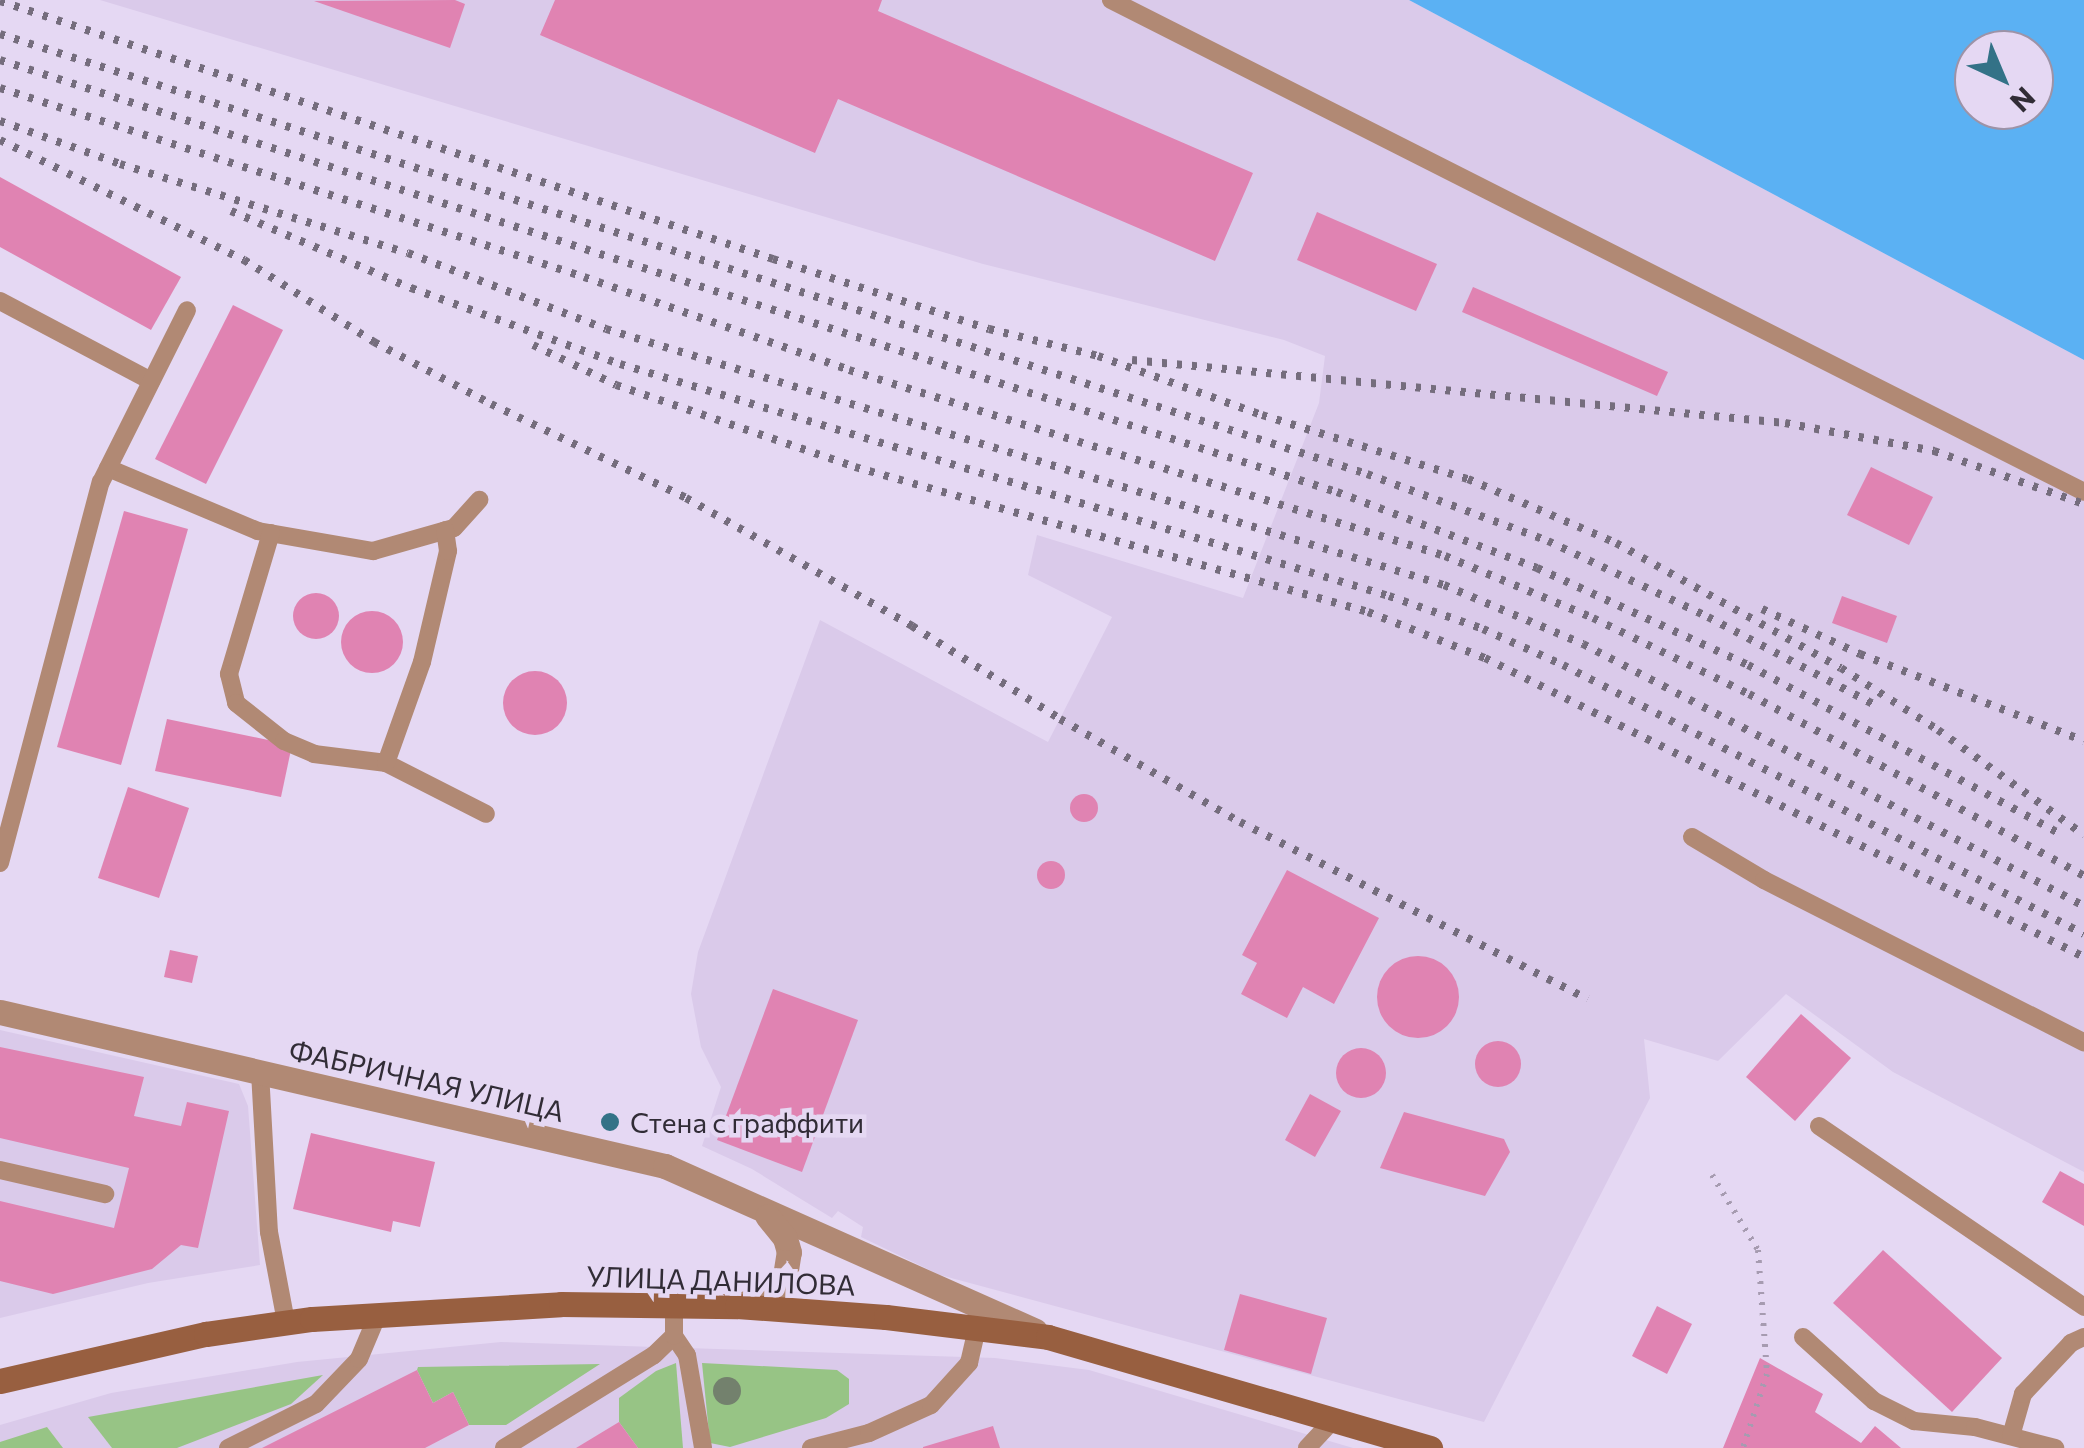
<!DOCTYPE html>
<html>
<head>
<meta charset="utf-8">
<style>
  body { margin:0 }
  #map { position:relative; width:2084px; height:1448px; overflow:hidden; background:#e5d8f3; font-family:Commissioner,sans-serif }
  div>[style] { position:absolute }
  .built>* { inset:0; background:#dacaea }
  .green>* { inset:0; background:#97c485 }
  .water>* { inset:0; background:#5bb1f3 }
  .building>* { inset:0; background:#e083b2 }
  .round { border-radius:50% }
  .path>* { height:6px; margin-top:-3px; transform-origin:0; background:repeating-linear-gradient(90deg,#a69bb0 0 2.5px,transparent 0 10.5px) }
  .lane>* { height:18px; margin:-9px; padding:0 9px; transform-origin:9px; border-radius:9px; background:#b18974 }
  .street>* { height:25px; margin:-12.5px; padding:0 12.5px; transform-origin:12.5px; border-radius:12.5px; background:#b18974 }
  .secondary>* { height:25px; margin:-12.5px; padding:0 12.5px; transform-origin:12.5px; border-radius:12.5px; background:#985f40 }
  .rail>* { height:8px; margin-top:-4px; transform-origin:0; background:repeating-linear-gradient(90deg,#756d7d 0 5px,transparent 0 15px) }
  .trees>* { width:28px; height:28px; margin:-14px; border-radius:50%; background:#73816d }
  .dots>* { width:28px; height:28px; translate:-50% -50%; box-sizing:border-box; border:5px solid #e5d8f3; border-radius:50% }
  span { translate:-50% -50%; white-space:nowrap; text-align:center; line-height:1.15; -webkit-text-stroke:9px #e5d8f3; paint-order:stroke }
  .street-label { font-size:28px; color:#312c36 }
  .poi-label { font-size:28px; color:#312c36 }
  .left { translate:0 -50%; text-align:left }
  .north { position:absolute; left:1954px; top:30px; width:100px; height:100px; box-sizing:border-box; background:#e5d8f3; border:2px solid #9d93a7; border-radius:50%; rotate:136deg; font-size:28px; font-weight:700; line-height:40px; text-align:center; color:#312c36 }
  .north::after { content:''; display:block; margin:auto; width:35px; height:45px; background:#337287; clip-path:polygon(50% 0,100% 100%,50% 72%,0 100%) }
</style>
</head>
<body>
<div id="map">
  <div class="built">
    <div style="clip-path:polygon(100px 0,1409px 0,2084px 360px,2084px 1172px,1893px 1072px,1786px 994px,1718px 1061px,1644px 1039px,1650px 1098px,1484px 1422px,940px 1275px,861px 1237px,863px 1227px,838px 1211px,832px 1218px,752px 1169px,702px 1146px,721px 1087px,701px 1047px,691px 994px,698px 952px,820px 620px,1048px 742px,1112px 617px,1028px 575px,1037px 535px,1243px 598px,1319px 403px,1325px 356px,1284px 340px,983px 264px)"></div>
    <div style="clip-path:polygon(0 1030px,239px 1084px,248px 1106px,260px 1265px,148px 1283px,0 1318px)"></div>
    <div style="clip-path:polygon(501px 1342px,995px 1358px,1089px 1370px,1353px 1448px,0 1448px,0 1425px,111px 1393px,297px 1362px)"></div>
  </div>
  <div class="green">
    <div style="clip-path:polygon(676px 1363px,683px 1448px,638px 1448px,619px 1422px,619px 1398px,656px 1371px)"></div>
    <div style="clip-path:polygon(702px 1363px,837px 1370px,849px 1379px,849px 1404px,826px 1418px,730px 1447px,710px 1443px)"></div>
    <div style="clip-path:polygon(600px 1364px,506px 1425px,469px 1425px,453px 1392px,433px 1403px,417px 1370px,418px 1367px)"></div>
    <div style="clip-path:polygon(323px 1375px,291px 1404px,177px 1448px,112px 1448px,88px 1417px)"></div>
    <div style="clip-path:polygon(47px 1427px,63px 1448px,0 1448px,0 1442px)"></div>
  </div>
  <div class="water">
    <div style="clip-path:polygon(evenodd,1409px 0,2084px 0,2084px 360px,1409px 0,1974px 50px,2034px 50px,2034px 110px,1974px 110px,1974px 50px)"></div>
  </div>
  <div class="building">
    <div style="clip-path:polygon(455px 0,465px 4px,450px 48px,314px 1px)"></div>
    <div style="clip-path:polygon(555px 0,882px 0,878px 11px,1253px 173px,1215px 261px,838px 99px,815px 153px,540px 35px)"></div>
    <div style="clip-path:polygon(0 177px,181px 277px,151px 330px,0 247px)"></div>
    <div style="clip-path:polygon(1317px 212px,1437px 264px,1416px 311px,1297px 260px)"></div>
    <div style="clip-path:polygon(1473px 287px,1668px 372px,1657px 396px,1462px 312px)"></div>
    <div style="clip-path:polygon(233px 305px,283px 330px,206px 484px,155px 459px)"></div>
    <div style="clip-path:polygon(1871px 467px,1933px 497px,1909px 545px,1847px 515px)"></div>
    <div style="clip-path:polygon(124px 511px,188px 529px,121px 765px,57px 747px)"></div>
    <div class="round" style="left:293px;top:593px;width:46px;height:46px"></div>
    <div style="clip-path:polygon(1842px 596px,1897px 616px,1887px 643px,1832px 623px)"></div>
    <div class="round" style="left:341px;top:611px;width:62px;height:62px"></div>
    <div class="round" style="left:503px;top:671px;width:64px;height:64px"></div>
    <div style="clip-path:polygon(167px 719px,292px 745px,281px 797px,155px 771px)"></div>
    <div style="clip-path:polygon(128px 787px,189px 808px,159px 898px,98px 878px)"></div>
    <div class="round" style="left:1070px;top:794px;width:28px;height:28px"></div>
    <div class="round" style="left:1037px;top:861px;width:28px;height:28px"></div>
    <div style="clip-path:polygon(1287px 870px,1379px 918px,1334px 1004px,1303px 987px,1287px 1018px,1241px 994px,1257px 963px,1242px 955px)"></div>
    <div style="clip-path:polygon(170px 950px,198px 956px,192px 983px,164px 977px)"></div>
    <div class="round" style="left:1377px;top:956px;width:82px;height:82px"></div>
    <div style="clip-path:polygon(773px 989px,858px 1020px,802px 1172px,717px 1140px)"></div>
    <div style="clip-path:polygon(1801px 1014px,1851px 1058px,1795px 1121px,1746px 1077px)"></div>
    <div class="round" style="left:1475px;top:1041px;width:46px;height:46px"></div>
    <div style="clip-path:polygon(0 1047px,144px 1077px,134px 1116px,181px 1126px,187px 1102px,229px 1111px,198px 1248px,181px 1245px,152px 1269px,53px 1294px,0 1281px,0 1201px,114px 1228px,129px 1168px,0 1138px)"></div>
    <div class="round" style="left:1336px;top:1048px;width:50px;height:50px"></div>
    <div style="clip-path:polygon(1310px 1094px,1341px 1111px,1315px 1157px,1285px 1140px)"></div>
    <div style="clip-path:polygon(1404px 1112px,1504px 1139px,1510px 1152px,1485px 1196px,1380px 1168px)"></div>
    <div style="clip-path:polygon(311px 1133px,435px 1162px,420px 1227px,393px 1221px,391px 1232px,293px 1209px)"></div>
    <div style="clip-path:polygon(2060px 1171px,2084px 1184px,2084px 1226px,2042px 1202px)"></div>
    <div style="clip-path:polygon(1883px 1250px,2002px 1358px,1952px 1412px,1833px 1303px)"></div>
    <div style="clip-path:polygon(1240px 1294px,1327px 1318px,1311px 1374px,1224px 1350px)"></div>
    <div style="clip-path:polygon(1657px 1306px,1692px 1324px,1667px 1374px,1632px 1356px)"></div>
    <div style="clip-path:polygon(1760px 1358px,1823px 1394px,1815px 1412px,1861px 1443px,1875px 1426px,1901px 1448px,1723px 1448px)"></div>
    <div style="clip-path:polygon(417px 1370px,433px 1403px,453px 1392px,469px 1425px,425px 1448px,262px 1448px)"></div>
    <div style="clip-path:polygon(619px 1422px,638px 1448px,576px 1448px)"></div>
    <div style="clip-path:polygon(993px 1426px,1000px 1448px,923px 1448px,923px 1447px)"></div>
  </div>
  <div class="path">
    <div style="left:1712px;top:1175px;width:88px;rotate:58.5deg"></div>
    <div style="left:1758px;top:1250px;width:124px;rotate:85.8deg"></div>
    <div style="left:1767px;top:1374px;width:78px;rotate:108deg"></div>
  </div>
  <div class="lane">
    <div style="left:1111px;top:0;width:1090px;rotate:26.82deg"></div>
    <div style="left:0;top:301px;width:171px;rotate:27.9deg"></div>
    <div style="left:108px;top:468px;width:163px;rotate:22.8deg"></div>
    <div style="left:258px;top:531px;width:117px;rotate:9.9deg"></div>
    <div style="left:373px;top:551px;width:84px;rotate:-15.9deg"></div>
    <div style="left:454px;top:528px;width:38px;rotate:-48deg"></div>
    <div style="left:271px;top:533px;width:147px;rotate:106.6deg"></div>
    <div style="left:229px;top:674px;width:30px;rotate:76deg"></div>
    <div style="left:236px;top:703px;width:61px;rotate:38.4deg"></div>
    <div style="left:284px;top:741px;width:33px;rotate:23deg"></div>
    <div style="left:314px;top:754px;width:73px;rotate:7.1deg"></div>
    <div style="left:386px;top:763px;width:112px;rotate:27deg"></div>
    <div style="left:386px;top:763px;width:107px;rotate:-70.4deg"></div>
    <div style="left:422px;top:662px;width:114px;rotate:-76.8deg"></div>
    <div style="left:448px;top:551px;width:21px;rotate:-98deg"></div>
    <div style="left:1692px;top:837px;width:84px;rotate:30.8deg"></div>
    <div style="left:1764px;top:880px;width:359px;rotate:26.9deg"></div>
    <div style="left:0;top:863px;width:394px;rotate:-75.2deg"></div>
    <div style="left:101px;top:482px;width:192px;rotate:-63.4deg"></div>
    <div style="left:260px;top:1072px;width:160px;rotate:86.8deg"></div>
    <div style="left:269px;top:1232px;width:92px;rotate:79.3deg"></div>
    <div style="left:1819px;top:1126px;width:321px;rotate:34.3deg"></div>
    <div style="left:0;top:1170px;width:108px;rotate:12.9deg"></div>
    <div style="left:674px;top:1336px;width:23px;rotate:56deg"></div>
    <div style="left:687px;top:1355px;width:94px;rotate:80.2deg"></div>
    <div style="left:1803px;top:1337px;width:96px;rotate:42deg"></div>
    <div style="left:1874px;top:1401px;width:45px;rotate:26.6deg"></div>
    <div style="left:1914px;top:1421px;width:61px;rotate:5.6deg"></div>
    <div style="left:1975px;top:1427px;width:83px;rotate:14.7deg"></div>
    <div style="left:2011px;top:1436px;width:44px;rotate:-74.1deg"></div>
    <div style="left:2023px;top:1394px;width:70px;rotate:-46.7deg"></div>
    <div style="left:2071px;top:1343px;width:14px;rotate:-25deg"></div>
    <div style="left:228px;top:1448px;width:98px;rotate:-26.6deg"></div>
    <div style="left:316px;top:1404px;width:62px;rotate:-46.3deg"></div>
    <div style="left:359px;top:1359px;width:49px;rotate:-67.1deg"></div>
    <div style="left:504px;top:1448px;width:176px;rotate:-31.8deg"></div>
    <div style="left:654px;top:1355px;width:28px;rotate:-44deg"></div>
    <div style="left:674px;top:1336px;width:32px;rotate:-90deg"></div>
    <div style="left:811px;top:1448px;width:60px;rotate:-14.5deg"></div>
    <div style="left:869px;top:1433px;width:68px;rotate:-24.3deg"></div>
    <div style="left:931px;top:1405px;width:57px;rotate:-47.9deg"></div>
    <div style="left:969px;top:1363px;width:36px;rotate:-77deg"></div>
    <div style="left:1307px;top:1448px;width:38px;rotate:-47deg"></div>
  </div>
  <div class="street">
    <div style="left:0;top:1012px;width:683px;rotate:13.04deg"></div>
    <div style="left:665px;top:1166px;width:405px;rotate:24deg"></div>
    <div style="left:740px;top:1305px;width:33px;rotate:-18deg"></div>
    <div style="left:771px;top:1295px;width:24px;rotate:-54deg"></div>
    <div style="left:785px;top:1276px;width:24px;rotate:-81deg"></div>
    <div style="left:789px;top:1252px;width:15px;rotate:-106deg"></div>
    <div style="left:785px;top:1238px;width:28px;rotate:-129deg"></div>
  </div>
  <div class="secondary">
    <div style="left:0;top:1381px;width:211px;rotate:-12.9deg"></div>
    <div style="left:206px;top:1334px;width:107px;rotate:-8.1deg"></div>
    <div style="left:312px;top:1319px;width:249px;rotate:-3.4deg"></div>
    <div style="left:561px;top:1304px;width:176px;rotate:0.7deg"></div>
    <div style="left:737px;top:1306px;width:149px;rotate:4.2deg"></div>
    <div style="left:886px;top:1317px;width:163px;rotate:7deg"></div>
    <div style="left:1048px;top:1337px;width:398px;rotate:16.2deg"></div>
  </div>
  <div class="rail">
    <div style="left:0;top:1px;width:815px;rotate:18.46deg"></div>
    <div style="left:773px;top:259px;width:227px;rotate:18deg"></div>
    <div style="left:989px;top:329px;width:112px;rotate:13.9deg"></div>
    <div style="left:1098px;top:356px;width:174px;rotate:19.8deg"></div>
    <div style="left:1262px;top:415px;width:216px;rotate:17.3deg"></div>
    <div style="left:1468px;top:479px;width:161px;rotate:23.4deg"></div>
    <div style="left:1616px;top:543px;width:257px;rotate:29.1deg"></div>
    <div style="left:1841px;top:668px;width:115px;rotate:32.6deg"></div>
    <div style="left:1938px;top:730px;width:180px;rotate:35.7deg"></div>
    <div style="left:0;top:34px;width:1436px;rotate:17.84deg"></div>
    <div style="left:1367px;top:474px;width:193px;rotate:20.3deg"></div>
    <div style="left:1548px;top:541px;width:177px;rotate:25.4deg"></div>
    <div style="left:1708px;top:617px;width:189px;rotate:27.8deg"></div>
    <div style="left:0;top:60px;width:1405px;rotate:17.91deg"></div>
    <div style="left:1337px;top:492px;width:214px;rotate:20.8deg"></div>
    <div style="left:1537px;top:568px;width:232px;rotate:24.7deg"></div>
    <div style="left:1748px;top:665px;width:353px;rotate:28.4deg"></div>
    <div style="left:0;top:88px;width:614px;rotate:17.93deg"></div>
    <div style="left:584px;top:277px;width:281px;rotate:19.3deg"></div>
    <div style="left:849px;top:370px;width:624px;rotate:17.33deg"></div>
    <div style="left:1445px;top:556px;width:160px;rotate:22.7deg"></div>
    <div style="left:1593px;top:618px;width:174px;rotate:26deg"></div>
    <div style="left:1749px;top:694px;width:381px;rotate:28.5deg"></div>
    <div style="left:0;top:121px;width:127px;rotate:19.7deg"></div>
    <div style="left:120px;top:164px;width:301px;rotate:17.2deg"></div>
    <div style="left:408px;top:253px;width:212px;rotate:21deg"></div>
    <div style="left:606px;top:329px;width:876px;rotate:16.99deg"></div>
    <div style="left:1444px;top:585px;width:151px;rotate:23deg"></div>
    <div style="left:1583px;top:644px;width:565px;rotate:27.61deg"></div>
    <div style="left:0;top:140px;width:272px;rotate:26.2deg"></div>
    <div style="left:244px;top:260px;width:154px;rotate:32.2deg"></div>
    <div style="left:374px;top:342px;width:132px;rotate:27.9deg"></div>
    <div style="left:491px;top:404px;width:216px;rotate:25.7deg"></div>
    <div style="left:686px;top:498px;width:260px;rotate:29.5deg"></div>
    <div style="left:912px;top:626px;width:175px;rotate:32.1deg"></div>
    <div style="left:1060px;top:719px;width:207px;rotate:29.8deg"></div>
    <div style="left:1240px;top:822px;width:390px;rotate:27deg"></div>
    <div style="left:231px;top:211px;width:196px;rotate:23.2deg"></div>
    <div style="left:411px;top:288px;width:222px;rotate:20deg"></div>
    <div style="left:620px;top:364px;width:803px;rotate:16.79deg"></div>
    <div style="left:1389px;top:596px;width:100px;rotate:19.3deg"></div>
    <div style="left:1483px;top:629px;width:88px;rotate:24.2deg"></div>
    <div style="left:1563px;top:665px;width:586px;rotate:27.31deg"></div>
    <div style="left:533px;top:345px;width:92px;rotate:25.7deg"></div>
    <div style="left:616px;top:385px;width:253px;rotate:18.9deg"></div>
    <div style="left:855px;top:467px;width:533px;rotate:15.78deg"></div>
    <div style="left:1368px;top:612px;width:126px;rotate:21.5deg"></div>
    <div style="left:1485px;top:658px;width:669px;rotate:26.53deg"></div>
    <div style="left:1132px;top:360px;width:656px;rotate:5.51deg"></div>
    <div style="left:1785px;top:423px;width:152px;rotate:10.6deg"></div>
    <div style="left:1934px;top:451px;width:159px;rotate:19.5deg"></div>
    <div style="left:1762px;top:609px;width:108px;rotate:24.7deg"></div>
    <div style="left:1860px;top:654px;width:240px;rotate:21.2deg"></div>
  </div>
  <div class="trees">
    <div style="left:727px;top:1391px"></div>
  </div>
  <div class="dots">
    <div style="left:610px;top:1122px;background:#337287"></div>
  </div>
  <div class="street-label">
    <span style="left:427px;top:1080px;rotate:13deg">ФАБРИЧНАЯ УЛИЦА</span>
    <span style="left:721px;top:1280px;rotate:2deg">УЛИЦА ДАНИЛОВА</span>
  </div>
  <div class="poi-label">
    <span class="left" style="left:630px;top:1122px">Стена с граффити</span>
  </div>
  <div class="north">N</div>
</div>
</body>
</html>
